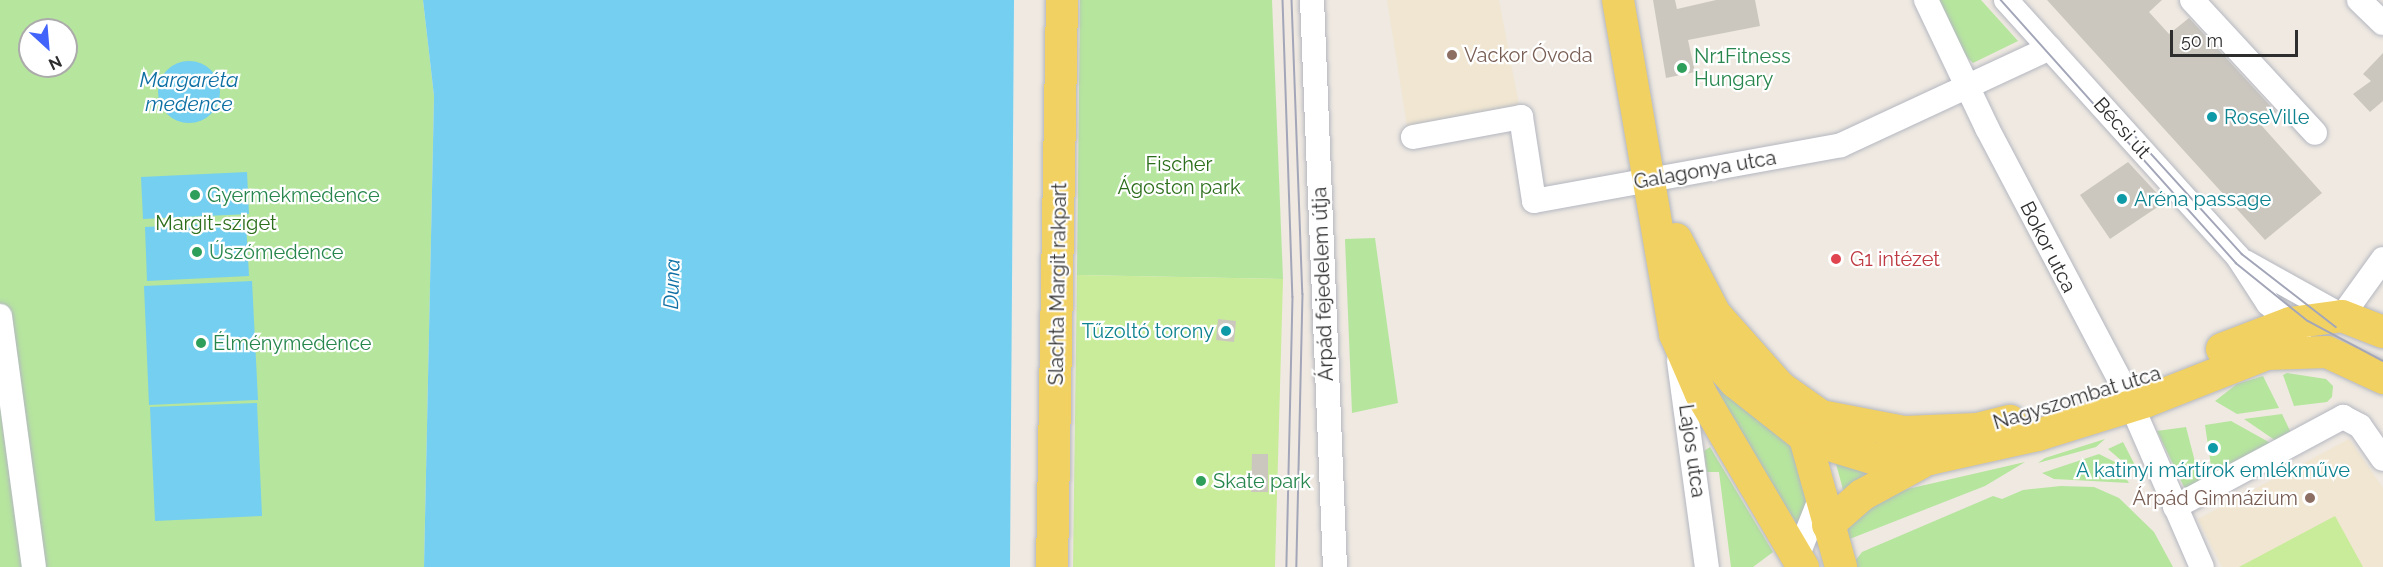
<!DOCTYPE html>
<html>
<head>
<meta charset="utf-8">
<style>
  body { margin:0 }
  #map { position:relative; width:2383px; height:567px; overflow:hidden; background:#efe9e1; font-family:Raleway,sans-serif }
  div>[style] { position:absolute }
  .education>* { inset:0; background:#f0e6d1 }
  .green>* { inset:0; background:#b6e59e }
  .pitch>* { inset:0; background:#c9ec9a }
  .water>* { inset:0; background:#75cff0 }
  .round { border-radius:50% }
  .building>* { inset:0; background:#cbc7bf }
  .roads { filter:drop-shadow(0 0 2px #b4b7c1) drop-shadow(0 0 2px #b4b7c1) }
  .minor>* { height:24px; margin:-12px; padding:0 12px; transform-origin:12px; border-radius:12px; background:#fff }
  .major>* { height:32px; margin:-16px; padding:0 16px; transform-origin:16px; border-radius:16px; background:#f2d163 }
  .tram>* { height:1.5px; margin:-0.75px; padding:0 0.75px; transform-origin:0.75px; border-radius:0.75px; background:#a3a6b8 }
  .dots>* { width:16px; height:16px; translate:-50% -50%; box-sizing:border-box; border:3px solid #fff; border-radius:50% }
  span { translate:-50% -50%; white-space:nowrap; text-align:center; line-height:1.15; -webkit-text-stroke:4.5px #fff; paint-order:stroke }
  .education-label { font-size:20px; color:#785e54 }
  .left { translate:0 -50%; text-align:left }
  .right { translate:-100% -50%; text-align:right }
  .leisure-label { font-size:20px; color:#27864d }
  .culture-label { font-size:20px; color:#0d838f }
  .street-label { font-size:20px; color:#2e2e2e }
  .park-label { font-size:20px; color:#2c6e1b }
  .health-label { font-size:20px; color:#be3a42 }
  .water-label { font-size:21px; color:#0d6fa3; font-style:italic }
  .north { position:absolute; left:18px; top:18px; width:60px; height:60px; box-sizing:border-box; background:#fff; border:2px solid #ababab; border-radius:50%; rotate:154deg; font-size:16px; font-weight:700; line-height:24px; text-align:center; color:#2e2e2e }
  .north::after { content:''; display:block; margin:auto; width:21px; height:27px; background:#4264fb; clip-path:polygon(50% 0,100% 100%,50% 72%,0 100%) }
  .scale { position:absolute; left:2170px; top:30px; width:128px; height:27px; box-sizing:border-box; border:3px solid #2e2e2e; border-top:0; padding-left:8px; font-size:18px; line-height:21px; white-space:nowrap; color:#2e2e2e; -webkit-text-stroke:4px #fff; paint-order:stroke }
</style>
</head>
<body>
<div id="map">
  <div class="education">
    <div style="clip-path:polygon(1387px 0,1499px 0,1519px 105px,1407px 126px)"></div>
    <div style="clip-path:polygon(2349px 439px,2383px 488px,2383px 567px,2222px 567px,2198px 519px)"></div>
  </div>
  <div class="green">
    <div style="clip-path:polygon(evenodd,0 0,423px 0,434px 96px,424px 567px,0 567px,0 0,30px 30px,66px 30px,66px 66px,30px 66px,30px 30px)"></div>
    <div style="clip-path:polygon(1080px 0,1272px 0,1283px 279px,1077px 275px)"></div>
    <div style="clip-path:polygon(1935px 0,1981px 0,2018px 41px,1973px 63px,1958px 48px)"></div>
    <div style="clip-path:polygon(1375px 238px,1398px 403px,1352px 413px,1345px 239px)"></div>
    <div style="clip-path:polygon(2287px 373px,2326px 379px,2333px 386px,2332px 397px,2327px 402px,2294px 406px,2283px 375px)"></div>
    <div style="clip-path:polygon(2263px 376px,2279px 408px,2237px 414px,2215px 401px,2237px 384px)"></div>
    <div style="clip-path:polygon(1718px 385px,1795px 449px,1809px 494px,1798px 526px,1712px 393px)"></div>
    <div style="clip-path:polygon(2282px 414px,2292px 435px,2279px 443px,2244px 419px)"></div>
    <div style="clip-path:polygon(2231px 421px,2274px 445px,2213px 479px,2205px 425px)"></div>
    <div style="clip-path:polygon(2186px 427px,2201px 485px,2187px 493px,2157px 431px)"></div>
    <div style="clip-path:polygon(2105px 439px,2096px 447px,2038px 463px,2045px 458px)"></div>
    <div style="clip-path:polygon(2123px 442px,2139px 473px,2138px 475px,2108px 449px)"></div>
    <div style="clip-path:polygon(1710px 447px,1773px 552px,1753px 567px,1731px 567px,1719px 472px,1707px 472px,1704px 451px)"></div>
    <div style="clip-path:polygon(2099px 454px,2115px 462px,2129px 483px,2054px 479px,2042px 473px)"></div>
    <div style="clip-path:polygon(1835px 460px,1888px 469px,1845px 497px)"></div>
    <div style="clip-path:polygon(2025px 462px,1985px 486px,1847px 540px,1848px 524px,1858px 515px,1899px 491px)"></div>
    <div style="clip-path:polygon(2061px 486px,2094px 487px,2119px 498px,2154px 532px,2173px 567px,1857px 567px,1855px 561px,1862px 552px,1993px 496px,2002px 499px,2023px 490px)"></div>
  </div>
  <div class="pitch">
    <div style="clip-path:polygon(1077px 275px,1283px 279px,1275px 567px,1073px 567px)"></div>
    <div style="clip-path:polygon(2335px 516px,2363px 567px,2239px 567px)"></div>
  </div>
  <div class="water">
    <div style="clip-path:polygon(423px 0,1014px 0,1010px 567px,424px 567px,434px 96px)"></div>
    <div class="round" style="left:158px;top:61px;width:62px;height:62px"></div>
    <div style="clip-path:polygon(247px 172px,249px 214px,143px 219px,141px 177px)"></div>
    <div style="clip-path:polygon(246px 222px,249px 276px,147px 281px,145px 227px)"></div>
    <div style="clip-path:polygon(252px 281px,258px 400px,149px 405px,144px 286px)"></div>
    <div style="clip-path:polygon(257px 403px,262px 516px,155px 521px,150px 407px)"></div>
  </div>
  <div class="building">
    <div style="clip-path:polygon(1653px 0,1675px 0,1677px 9px,1716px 0,1755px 0,1760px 26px,1688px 40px,1695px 72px,1666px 78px)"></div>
    <div style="clip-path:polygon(2047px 0,2162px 0,2149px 12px,2169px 34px,2189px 18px,2276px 112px,2262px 126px,2322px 193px,2265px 240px)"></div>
    <div style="clip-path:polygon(2383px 53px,2383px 101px,2370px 112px,2353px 94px,2371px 81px,2363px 74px)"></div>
    <div style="clip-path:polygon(2128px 162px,2165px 202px,2110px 239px,2080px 195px)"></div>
    <div style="clip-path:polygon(1218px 319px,1236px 321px,1234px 342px,1216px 340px)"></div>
    <div style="clip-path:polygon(1252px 454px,1268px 454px,1268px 492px,1251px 492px)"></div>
  </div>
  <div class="roads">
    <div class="minor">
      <div style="left:1312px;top:0;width:567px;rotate:87.68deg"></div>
      <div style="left:1926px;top:0;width:142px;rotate:64.5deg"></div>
      <div style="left:1987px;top:128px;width:294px;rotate:62.2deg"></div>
      <div style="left:2124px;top:388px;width:195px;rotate:66.5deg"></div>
      <div style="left:2006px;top:0;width:346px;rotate:47.9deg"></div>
      <div style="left:2238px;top:257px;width:55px;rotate:56.9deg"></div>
      <div style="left:2268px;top:303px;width:43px;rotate:42.2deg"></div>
      <div style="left:2192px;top:0;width:181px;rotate:47.2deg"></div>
      <div style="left:2359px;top:0;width:33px;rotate:44deg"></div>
      <div style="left:1413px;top:137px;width:110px;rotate:-10.5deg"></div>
      <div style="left:1521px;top:117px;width:85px;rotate:81.2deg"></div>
      <div style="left:1534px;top:201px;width:312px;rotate:-10.3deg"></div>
      <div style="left:1841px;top:145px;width:230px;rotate:-24.9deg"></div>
      <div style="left:2245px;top:262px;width:111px;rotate:29.1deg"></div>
      <div style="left:2342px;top:316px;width:70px;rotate:-54.3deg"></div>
      <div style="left:0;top:316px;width:253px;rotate:82.3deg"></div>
      <div style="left:1679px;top:361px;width:208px;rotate:82.3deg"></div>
      <div style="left:2175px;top:507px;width:191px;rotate:-28.2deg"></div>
      <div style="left:2343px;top:417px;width:19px;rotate:28deg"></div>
      <div style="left:2360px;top:426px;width:40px;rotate:55.1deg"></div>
      <div style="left:1797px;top:557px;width:65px;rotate:-68.2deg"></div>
    </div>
    <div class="major">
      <div style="left:1618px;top:0;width:339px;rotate:80.3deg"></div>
      <div style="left:1675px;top:334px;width:65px;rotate:66.6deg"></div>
      <div style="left:1701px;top:394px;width:201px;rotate:59.5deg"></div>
      <div style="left:1676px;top:239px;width:85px;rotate:62.5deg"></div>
      <div style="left:1715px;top:314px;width:98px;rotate:48.3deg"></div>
      <div style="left:1780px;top:387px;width:39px;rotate:59deg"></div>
      <div style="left:1800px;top:420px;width:153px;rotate:74.4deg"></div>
      <div style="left:1663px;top:260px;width:49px;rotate:69.7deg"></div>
      <div style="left:1680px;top:306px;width:57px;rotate:58deg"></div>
      <div style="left:1710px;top:354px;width:38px;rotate:48deg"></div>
      <div style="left:1735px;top:382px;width:90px;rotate:38.3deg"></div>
      <div style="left:1806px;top:438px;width:72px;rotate:16.9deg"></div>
      <div style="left:1875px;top:459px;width:55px"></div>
      <div style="left:1930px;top:459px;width:111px;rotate:-12.5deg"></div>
      <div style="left:2038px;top:435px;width:114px;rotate:-17.3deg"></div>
      <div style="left:2147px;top:401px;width:129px;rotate:-21.4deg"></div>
      <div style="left:2267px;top:354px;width:60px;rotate:-1.9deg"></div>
      <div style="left:2327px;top:352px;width:62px;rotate:24.9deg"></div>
      <div style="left:2222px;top:349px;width:73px;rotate:-20.9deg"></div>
      <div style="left:2290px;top:323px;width:52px;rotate:-7.7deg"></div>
      <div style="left:2342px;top:316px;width:44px;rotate:21.3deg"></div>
      <div style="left:1780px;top:387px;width:50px;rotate:35.3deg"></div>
      <div style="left:1821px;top:416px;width:86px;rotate:10.8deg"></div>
      <div style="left:1905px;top:432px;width:72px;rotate:-2.4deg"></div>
      <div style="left:1977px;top:429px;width:34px;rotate:-14deg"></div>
      <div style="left:1828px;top:525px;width:45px;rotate:-41.4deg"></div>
      <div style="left:1862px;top:495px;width:67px;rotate:-28.5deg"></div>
      <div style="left:1052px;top:567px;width:567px;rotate:-88.99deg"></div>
    </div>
  </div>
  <div class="tram">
    <div style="left:1283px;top:0;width:297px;rotate:88.1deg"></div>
    <div style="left:1293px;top:297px;width:270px;rotate:91.3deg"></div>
    <div style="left:1292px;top:0;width:294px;rotate:87.9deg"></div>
    <div style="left:1303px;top:294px;width:273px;rotate:91.3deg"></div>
    <div style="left:2001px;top:0;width:353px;rotate:48.2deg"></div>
    <div style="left:2236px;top:263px;width:92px;rotate:38.9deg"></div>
    <div style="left:2308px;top:321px;width:85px;rotate:28.1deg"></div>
    <div style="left:2136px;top:137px;width:158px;rotate:47.8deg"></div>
    <div style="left:2242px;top:254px;width:119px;rotate:37.8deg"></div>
  </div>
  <div class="dots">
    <div style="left:1452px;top:55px;background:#8d6e63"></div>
    <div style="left:1682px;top:68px;background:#2e9e5b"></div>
    <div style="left:2212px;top:117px;background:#0f9aa8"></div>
    <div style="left:195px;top:195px;background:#2e9e5b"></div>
    <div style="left:2122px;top:199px;background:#0f9aa8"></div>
    <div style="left:197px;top:252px;background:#2e9e5b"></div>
    <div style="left:1836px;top:259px;background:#e0444e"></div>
    <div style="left:1226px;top:331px;background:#0f9aa8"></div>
    <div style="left:201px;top:343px;background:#2e9e5b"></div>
    <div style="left:2213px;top:448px;background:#0f9aa8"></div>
    <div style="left:1201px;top:481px;background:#2e9e5b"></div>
    <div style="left:2310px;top:498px;background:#8d6e63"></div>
  </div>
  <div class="education-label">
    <span class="left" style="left:1464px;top:55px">Vackor Óvoda</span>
    <span class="right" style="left:2298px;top:498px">Árpád Gimnázium</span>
  </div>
  <div class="leisure-label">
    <span class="left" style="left:1694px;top:68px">Nr1Fitness<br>Hungary</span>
    <span class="left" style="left:207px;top:195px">Gyermekmedence</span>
    <span class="left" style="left:209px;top:252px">Úszómedence</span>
    <span class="left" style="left:213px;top:343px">Élménymedence</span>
    <span class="left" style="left:1213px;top:481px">Skate park</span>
  </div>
  <div class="culture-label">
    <span class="left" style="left:2224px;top:117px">RoseVille</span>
    <span class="left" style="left:2134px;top:199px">Aréna passage</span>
    <span class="right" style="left:1214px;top:331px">Tűzoltó torony</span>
    <span style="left:2213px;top:470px">A katinyi mártírok emlékműve</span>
  </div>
  <div class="street-label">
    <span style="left:2122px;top:128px;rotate:48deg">Bécsi út</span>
    <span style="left:1705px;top:170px;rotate:-10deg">Galagonya utca</span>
    <span style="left:2048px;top:247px;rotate:63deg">Bokor utca</span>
    <span style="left:1058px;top:284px;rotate:-89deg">Slachta Margit rakpart</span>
    <span style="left:1323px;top:284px;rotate:-92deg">Árpád fejedelem útja</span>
    <span style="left:2077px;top:398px;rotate:-17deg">Nagyszombat utca</span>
    <span style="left:1692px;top:451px;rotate:82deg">Lajos utca</span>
  </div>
  <div class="park-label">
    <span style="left:1179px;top:176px">Fischer<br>Ágoston park</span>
    <span style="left:216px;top:223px">Margit-sziget</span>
  </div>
  <div class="health-label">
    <span class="left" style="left:1850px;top:259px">G1 intézet</span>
  </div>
  <div class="water-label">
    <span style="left:189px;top:92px">Margaréta<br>medence</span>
    <span style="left:672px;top:284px;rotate:-88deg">Duna</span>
  </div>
  <div class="north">N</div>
  <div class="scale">50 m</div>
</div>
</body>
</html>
